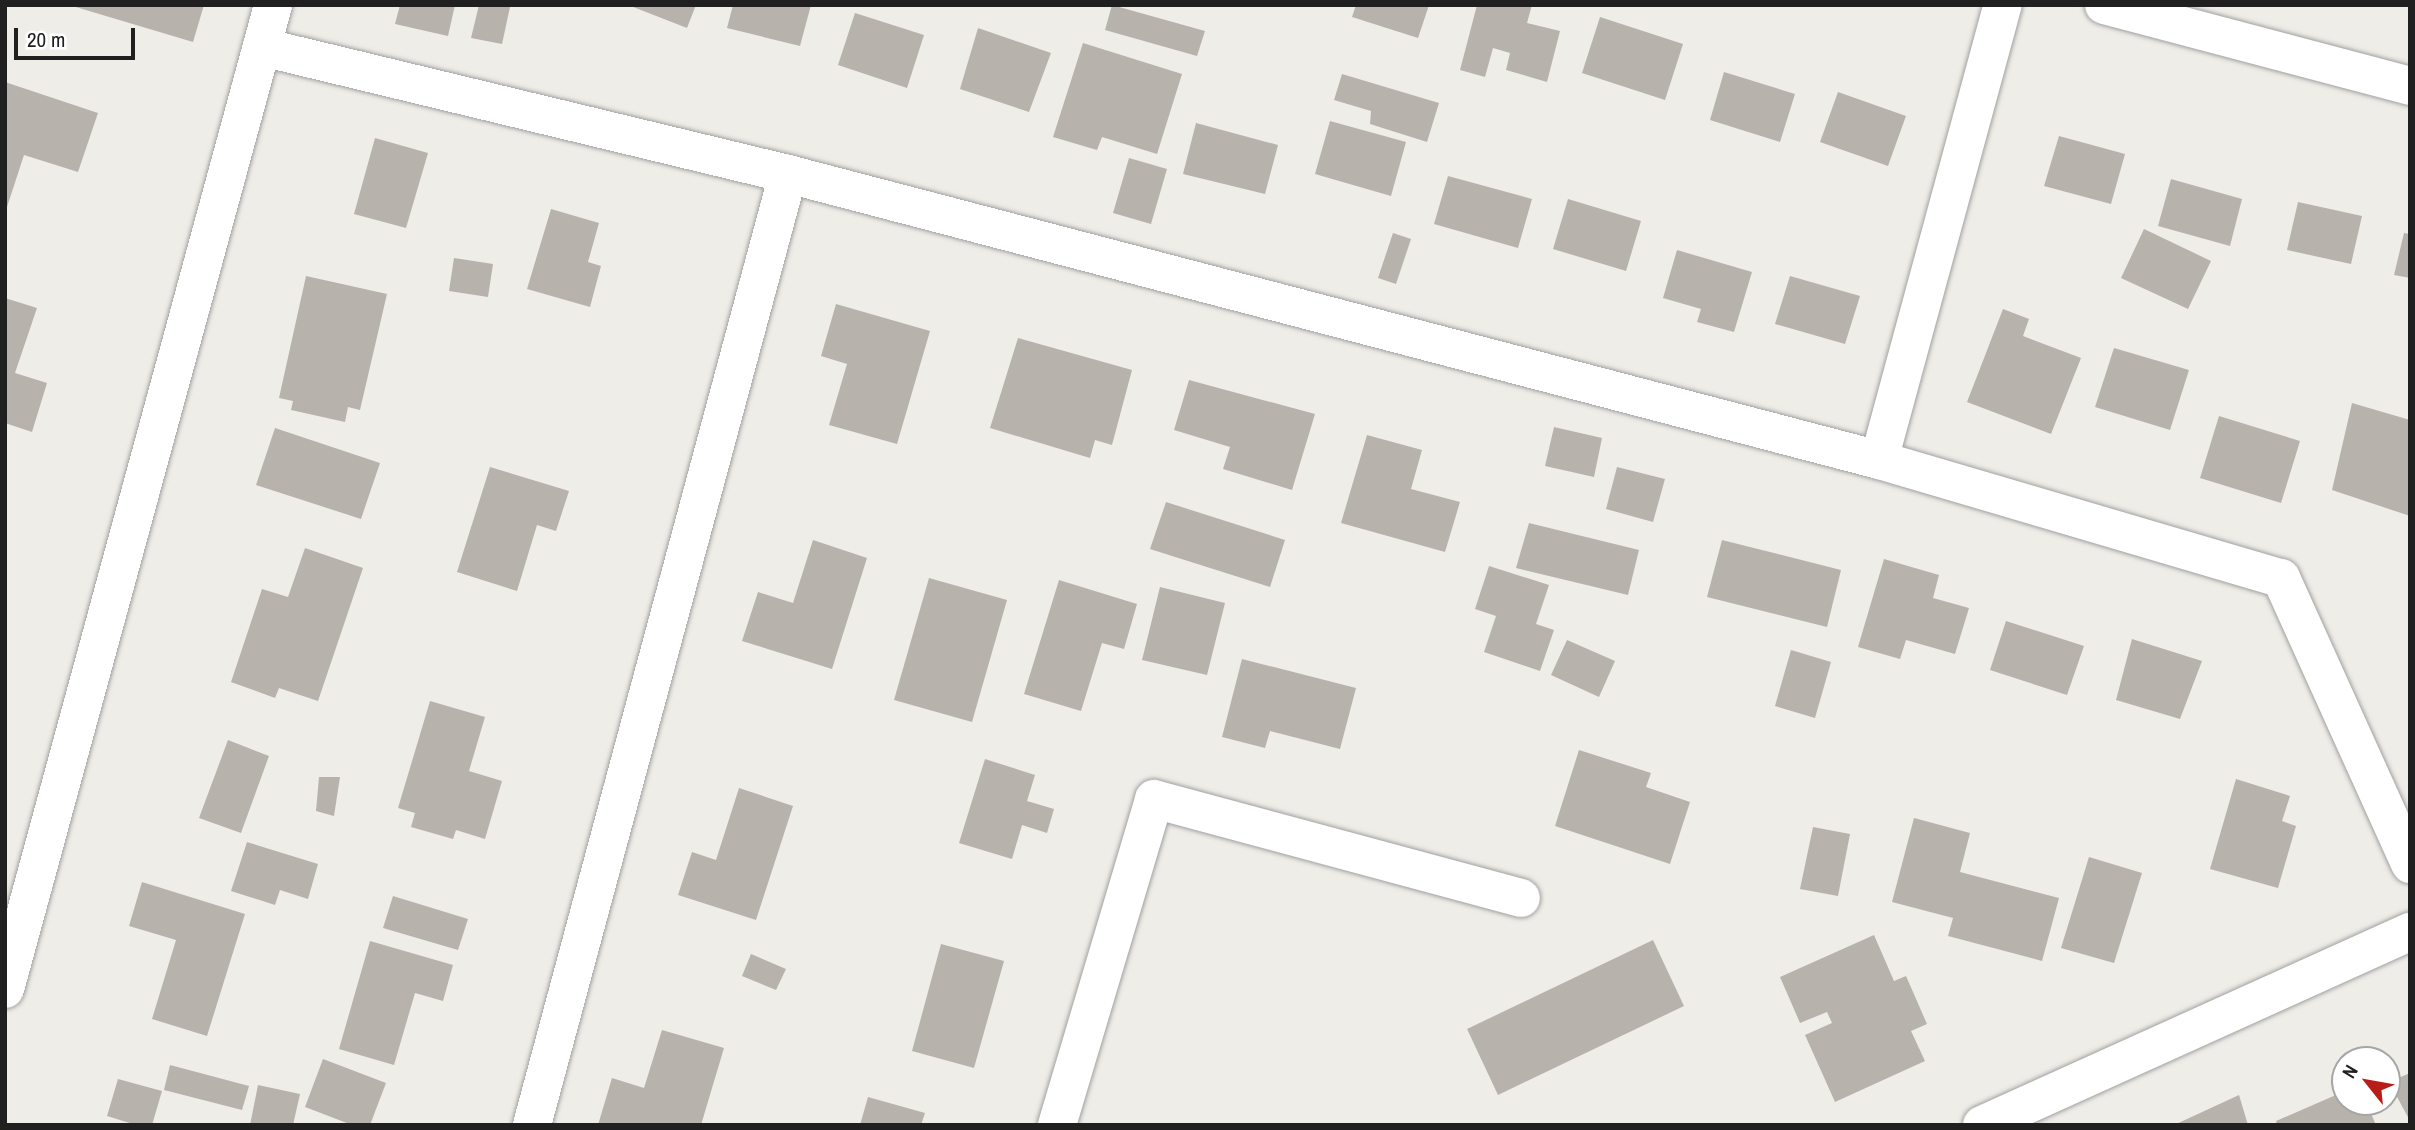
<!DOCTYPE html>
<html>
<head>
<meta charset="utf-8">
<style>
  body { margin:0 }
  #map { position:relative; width:2415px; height:1130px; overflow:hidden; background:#efede7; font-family:"Archivo Narrow",sans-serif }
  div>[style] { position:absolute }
  .building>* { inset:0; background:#b8b2ad }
  .roads { filter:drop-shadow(0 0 2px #a1a1a1) drop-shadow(0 0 2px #a1a1a1) }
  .minor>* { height:38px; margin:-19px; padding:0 19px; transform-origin:19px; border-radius:19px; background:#fff }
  span { translate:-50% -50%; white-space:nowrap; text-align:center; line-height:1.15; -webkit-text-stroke:5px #fff; paint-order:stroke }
  .frame { position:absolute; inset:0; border:7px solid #202020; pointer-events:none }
  .north { position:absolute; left:2331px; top:1046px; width:70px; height:70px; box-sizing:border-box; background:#fff; border:2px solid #a6a6a6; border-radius:50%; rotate:301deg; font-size:19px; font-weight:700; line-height:28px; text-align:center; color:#202020 }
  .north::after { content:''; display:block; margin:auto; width:24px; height:32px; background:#b91d17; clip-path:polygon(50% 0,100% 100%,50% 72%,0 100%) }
  .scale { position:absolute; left:14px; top:28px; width:121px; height:32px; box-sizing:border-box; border:4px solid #202020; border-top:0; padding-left:9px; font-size:21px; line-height:24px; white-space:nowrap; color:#202020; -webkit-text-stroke:5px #fff; paint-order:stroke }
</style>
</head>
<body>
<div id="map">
  <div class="building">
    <div style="clip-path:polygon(69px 5px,204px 5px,193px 42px)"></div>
    <div style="clip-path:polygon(400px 5px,455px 5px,448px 36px,395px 24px)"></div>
    <div style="clip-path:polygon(479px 5px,510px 7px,502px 44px,471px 38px)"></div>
    <div style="clip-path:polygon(628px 5px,696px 5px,687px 28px)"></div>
    <div style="clip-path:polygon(733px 5px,811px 5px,800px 46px,727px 28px)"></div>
    <div style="clip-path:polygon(1112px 5px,1205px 31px,1197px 56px,1105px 30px)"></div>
    <div style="clip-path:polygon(1356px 5px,1429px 5px,1418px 38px,1352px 17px)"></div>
    <div style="clip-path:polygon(1477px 5px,1532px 5px,1527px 23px,1560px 31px,1547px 82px,1506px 70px,1510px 53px,1493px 48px,1485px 77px,1460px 70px)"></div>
    <div style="clip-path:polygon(855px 13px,924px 35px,907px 88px,838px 65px)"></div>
    <div style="clip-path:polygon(1600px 17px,1683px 44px,1665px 100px,1582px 73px)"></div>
    <div style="clip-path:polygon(978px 28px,1051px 53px,1029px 112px,960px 89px)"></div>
    <div style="clip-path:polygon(1083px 43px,1182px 74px,1157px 154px,1102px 137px,1097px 150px,1053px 137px)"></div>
    <div style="clip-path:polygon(1724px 72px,1795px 94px,1780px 142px,1710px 120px)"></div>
    <div style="clip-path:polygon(1342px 74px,1439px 103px,1427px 142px,1370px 124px,1371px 111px,1334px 100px)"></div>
    <div style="clip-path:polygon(5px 82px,98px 113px,78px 172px,24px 155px,6px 210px)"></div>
    <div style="clip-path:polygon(1838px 92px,1906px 116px,1888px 166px,1820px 142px)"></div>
    <div style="clip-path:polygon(1330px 121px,1406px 142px,1391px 196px,1315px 174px)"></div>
    <div style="clip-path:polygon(1196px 123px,1278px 145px,1265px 194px,1183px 174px)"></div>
    <div style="clip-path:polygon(2059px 136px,2125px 154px,2111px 204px,2044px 186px)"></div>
    <div style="clip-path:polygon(375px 138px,428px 153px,406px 228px,354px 214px)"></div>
    <div style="clip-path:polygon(1129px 158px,1167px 169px,1151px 224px,1113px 213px)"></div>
    <div style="clip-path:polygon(1448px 176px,1532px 199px,1518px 248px,1434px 224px)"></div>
    <div style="clip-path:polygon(2171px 179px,2242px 199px,2230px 246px,2158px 226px)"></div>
    <div style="clip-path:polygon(1568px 199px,1641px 221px,1626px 271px,1553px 249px)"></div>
    <div style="clip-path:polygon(2298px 202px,2362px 216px,2351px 264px,2287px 250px)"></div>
    <div style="clip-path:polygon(551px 209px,599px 223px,588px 262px,601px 266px,590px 307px,527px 289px)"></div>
    <div style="clip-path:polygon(2144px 229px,2211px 261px,2188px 309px,2121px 278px)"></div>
    <div style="clip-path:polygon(1393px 233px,1411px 239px,1396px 284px,1378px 278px)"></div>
    <div style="clip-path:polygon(2404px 233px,2410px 234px,2410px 278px,2394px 275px)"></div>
    <div style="clip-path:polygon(1677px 250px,1752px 272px,1734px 332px,1697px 322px,1701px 309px,1663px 298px)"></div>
    <div style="clip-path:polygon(454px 258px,493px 264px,488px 297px,449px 291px)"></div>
    <div style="clip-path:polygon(306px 276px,387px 294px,360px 410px,348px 407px,345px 422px,291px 410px,293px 401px,279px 398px)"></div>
    <div style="clip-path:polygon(1790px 276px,1860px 296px,1845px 344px,1775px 324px)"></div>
    <div style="clip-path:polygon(5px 298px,37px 308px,15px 373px,47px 383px,32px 432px,5px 423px)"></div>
    <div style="clip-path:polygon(836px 304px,930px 331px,897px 444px,829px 425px,847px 364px,821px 356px)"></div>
    <div style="clip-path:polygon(2003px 309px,2029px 319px,2023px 336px,2081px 358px,2051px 434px,1967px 402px)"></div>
    <div style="clip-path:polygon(1018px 338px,1132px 370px,1112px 445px,1095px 440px,1090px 458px,990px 428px)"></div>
    <div style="clip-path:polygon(2114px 348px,2189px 370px,2170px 430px,2095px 407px)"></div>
    <div style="clip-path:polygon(1189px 380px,1315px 414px,1292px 490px,1223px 469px,1230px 447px,1174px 430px)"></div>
    <div style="clip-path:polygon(2352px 403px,2410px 420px,2410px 516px,2332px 490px)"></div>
    <div style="clip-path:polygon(2219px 416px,2300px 441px,2281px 503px,2200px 478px)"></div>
    <div style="clip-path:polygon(1554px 427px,1602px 438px,1594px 477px,1545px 466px)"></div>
    <div style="clip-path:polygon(275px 428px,380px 463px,361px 519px,256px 485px)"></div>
    <div style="clip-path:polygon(1367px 435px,1422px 450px,1411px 489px,1460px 502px,1445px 552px,1341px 523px)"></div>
    <div style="clip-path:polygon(490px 467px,569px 491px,556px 531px,537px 525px,517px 591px,457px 572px)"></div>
    <div style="clip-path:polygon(1617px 467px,1665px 479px,1653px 522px,1606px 509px)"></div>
    <div style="clip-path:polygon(1166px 502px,1285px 540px,1270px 587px,1150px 549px)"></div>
    <div style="clip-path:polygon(1529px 523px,1639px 550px,1628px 595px,1516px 568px)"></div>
    <div style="clip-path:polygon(813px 540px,867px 558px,832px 669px,742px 641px,758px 592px,793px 603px)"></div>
    <div style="clip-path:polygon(1722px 540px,1841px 570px,1827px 627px,1707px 597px)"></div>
    <div style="clip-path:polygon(305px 548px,363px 568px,318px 701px,279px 688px,275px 698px,231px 682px,262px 589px,288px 597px)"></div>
    <div style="clip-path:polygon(1884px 559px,1939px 575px,1933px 598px,1969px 608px,1955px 654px,1906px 640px,1900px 659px,1858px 647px)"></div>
    <div style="clip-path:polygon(1489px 566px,1549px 585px,1536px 624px,1554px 630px,1540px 671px,1484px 652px,1496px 616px,1475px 609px)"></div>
    <div style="clip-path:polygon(929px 578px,1007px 600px,972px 722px,894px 700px)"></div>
    <div style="clip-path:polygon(1059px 580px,1137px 604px,1124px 649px,1102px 643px,1081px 711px,1024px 694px)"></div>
    <div style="clip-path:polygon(1160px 587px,1225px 603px,1207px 675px,1142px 660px)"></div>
    <div style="clip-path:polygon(2006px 621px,2084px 646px,2067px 695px,1990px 670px)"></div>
    <div style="clip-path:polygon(2132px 639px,2202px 661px,2180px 719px,2116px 700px)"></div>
    <div style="clip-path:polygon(1567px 640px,1615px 661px,1599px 697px,1551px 675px)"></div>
    <div style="clip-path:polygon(1791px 650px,1831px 662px,1815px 718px,1775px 706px)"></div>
    <div style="clip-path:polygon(1242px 659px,1356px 688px,1340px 749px,1270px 731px,1265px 748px,1222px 737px)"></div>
    <div style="clip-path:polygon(430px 701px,485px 717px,469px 771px,502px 781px,485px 839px,456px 830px,453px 839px,411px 827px,415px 813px,398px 808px)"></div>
    <div style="clip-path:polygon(228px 740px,269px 756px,241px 833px,199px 818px)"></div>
    <div style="clip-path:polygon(1579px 750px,1651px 773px,1646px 787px,1690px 802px,1670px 864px,1555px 826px)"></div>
    <div style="clip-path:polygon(985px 759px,1035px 775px,1027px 801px,1054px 809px,1047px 833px,1022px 825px,1012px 859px,959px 843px)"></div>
    <div style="clip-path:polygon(319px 777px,340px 777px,334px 816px,316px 811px)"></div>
    <div style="clip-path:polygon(2236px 779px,2290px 796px,2282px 821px,2296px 826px,2278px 888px,2210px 869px)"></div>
    <div style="clip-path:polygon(739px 788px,793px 806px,756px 920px,678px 895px,692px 852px,716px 860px)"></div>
    <div style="clip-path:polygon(1914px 818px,1970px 833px,1960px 872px,2059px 898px,2042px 961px,1948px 936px,1953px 918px,1892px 902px)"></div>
    <div style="clip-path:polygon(1813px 827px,1850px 834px,1838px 896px,1800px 889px)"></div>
    <div style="clip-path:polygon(247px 842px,318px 864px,308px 899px,280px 890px,275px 905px,231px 891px)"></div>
    <div style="clip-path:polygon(2089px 857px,2142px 873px,2114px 963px,2061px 948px)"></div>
    <div style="clip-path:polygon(142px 882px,245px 914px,207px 1036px,152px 1019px,176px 940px,129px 926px)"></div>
    <div style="clip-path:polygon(393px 896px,468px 919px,458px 950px,383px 928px)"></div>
    <div style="clip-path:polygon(1874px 935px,1894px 981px,1906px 976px,1927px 1024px,1911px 1031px,1925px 1061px,1835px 1102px,1805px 1035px,1832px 1023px,1827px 1012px,1800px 1023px,1780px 977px)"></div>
    <div style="clip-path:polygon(1653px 940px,1684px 1006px,1498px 1095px,1467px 1029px)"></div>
    <div style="clip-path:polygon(370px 941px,453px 965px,443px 1001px,415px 993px,394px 1065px,339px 1049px)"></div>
    <div style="clip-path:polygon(941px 944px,1004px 961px,974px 1068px,912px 1051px)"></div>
    <div style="clip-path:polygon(751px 954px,786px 969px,776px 990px,742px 976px)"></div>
    <div style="clip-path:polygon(662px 1030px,724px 1048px,701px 1125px,598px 1125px,612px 1078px,644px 1088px)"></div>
    <div style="clip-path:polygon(323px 1059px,386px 1083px,370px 1125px,352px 1125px,305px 1107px)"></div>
    <div style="clip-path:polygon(170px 1065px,249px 1086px,242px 1110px,164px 1090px)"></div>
    <div style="clip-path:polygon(2410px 1073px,2410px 1121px,2389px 1082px)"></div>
    <div style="clip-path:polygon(118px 1079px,162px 1091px,152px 1125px,136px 1125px,107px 1116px)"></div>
    <div style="clip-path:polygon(258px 1085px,300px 1094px,293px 1125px,250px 1125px)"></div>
    <div style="clip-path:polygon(2345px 1091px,2345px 1102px,2366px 1102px,2376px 1125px,2277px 1125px,2276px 1121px)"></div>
    <div style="clip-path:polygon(2239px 1095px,2248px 1125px,2174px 1125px)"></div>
    <div style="clip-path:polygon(868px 1097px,925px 1113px,921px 1125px,860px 1125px)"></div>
  </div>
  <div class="roads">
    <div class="minor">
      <div style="left:2104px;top:5px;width:317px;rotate:14.8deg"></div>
      <div style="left:262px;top:47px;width:541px;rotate:13.57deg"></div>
      <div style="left:788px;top:174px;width:1128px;rotate:14.69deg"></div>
      <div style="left:1879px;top:460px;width:419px;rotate:16.4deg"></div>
      <div style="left:2281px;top:578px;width:314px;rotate:65.7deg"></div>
      <div style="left:1879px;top:460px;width:472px;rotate:-74.8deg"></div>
      <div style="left:5px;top:989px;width:1020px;rotate:-74.76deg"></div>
      <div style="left:532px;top:1125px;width:985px;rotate:-74.93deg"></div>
      <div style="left:1057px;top:1125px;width:340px;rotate:-73.4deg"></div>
      <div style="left:1154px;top:799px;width:380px;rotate:15.1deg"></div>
      <div style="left:1982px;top:1125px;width:470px;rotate:-24.3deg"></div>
    </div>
  </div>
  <div class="frame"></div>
  <div class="north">N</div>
  <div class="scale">20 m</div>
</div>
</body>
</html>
